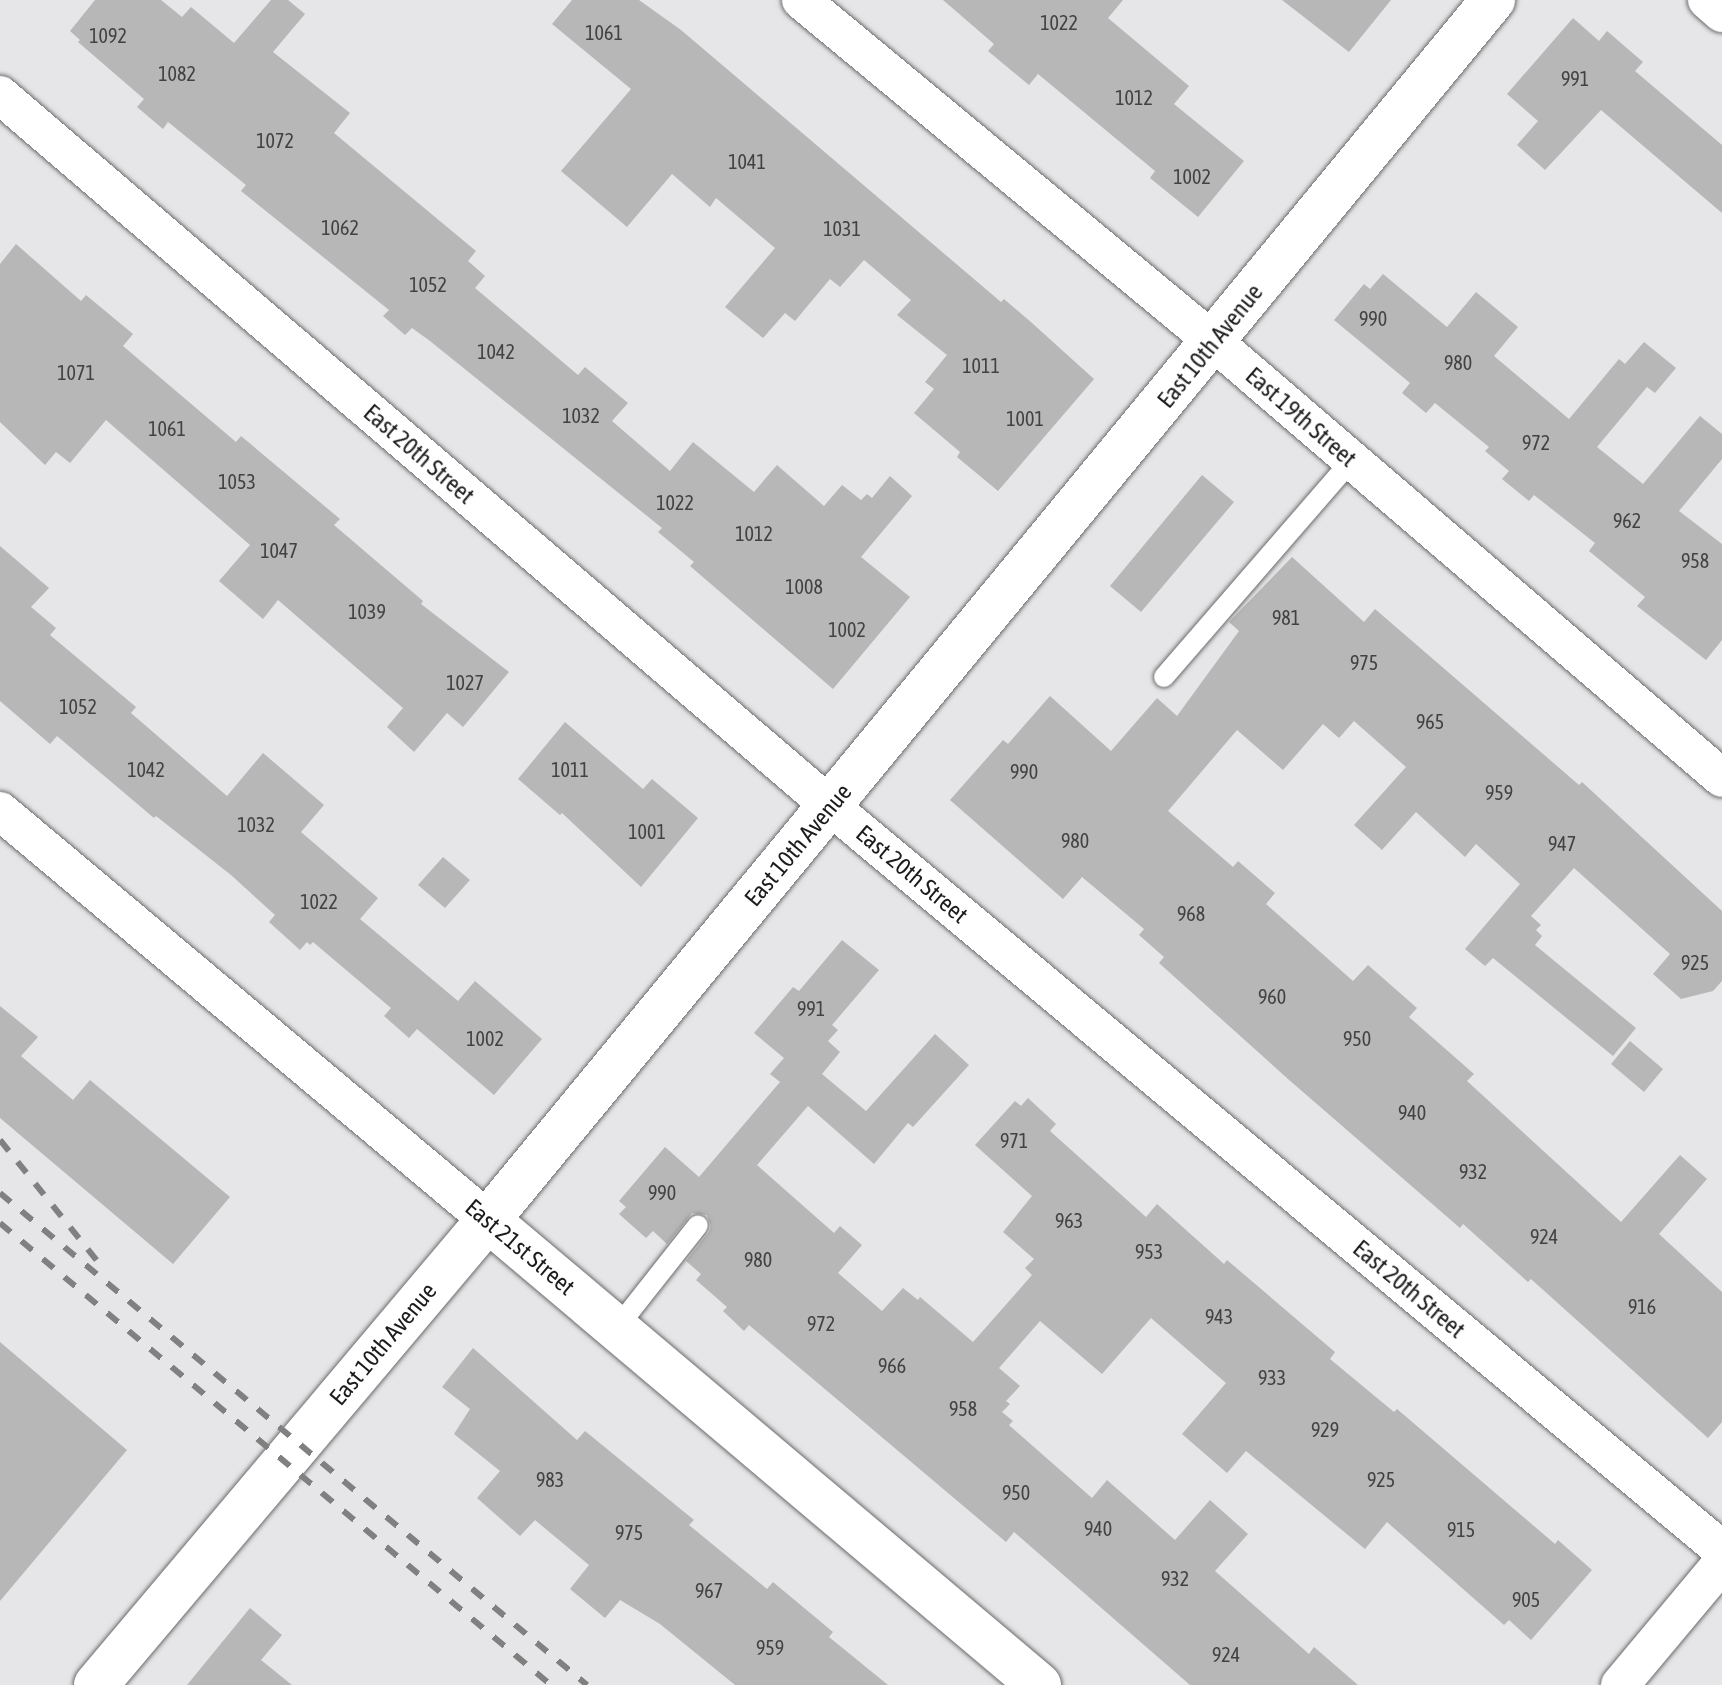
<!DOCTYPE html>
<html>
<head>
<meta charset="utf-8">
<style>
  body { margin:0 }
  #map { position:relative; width:1722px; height:1685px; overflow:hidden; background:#e6e6e8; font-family:"Asap Condensed",sans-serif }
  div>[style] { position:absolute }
  .building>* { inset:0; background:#b7b7b8 }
  .roads { filter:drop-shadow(0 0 2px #6a6b6c) drop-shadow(0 0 2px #6a6b6c) }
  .lane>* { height:20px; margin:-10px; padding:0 10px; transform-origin:10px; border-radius:10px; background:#fff }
  .street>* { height:38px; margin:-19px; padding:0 19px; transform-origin:19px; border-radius:19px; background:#fff }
  .secondary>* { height:44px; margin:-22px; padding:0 22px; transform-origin:22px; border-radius:22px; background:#fff }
  .rail>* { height:6px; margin-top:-3px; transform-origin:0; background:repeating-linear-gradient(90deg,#808081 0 14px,transparent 0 28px) }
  span { translate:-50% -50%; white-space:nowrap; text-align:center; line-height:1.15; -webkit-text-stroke:8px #fff; paint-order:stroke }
  .number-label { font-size:20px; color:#424243 }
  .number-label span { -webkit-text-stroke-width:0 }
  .street-label { font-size:24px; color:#1b1b1c }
</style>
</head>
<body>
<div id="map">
  <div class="building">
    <div style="clip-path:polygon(95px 0,161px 0,182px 17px,191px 7px,234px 43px,271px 0,288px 0,305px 14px,273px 52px,350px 113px,334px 133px,476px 251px,468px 261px,485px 276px,475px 288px,578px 375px,585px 367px,628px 403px,612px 421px,670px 471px,693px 442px,754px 492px,777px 465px,824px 506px,842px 485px,861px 500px,867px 494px,872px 498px,890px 476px,912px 496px,861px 557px,910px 597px,833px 689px,690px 566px,694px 562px,658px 532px,662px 528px,430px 341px,412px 328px,405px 335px,383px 316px,389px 310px,241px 191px,246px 185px,168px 122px,163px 129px,137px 107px,144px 99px,78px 42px,80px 40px,70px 31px)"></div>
    <div style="clip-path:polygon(572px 0,639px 0,681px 30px,1001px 302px,1004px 299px,1032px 323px,1094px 379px,998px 491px,957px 457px,960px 452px,914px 413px,934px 389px,925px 382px,947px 355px,897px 315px,911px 300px,864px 260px,840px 287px,830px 279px,795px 321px,785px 313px,763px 338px,725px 307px,775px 248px,716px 198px,710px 207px,672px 174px,627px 227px,561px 171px,631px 89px,552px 24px)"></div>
    <div style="clip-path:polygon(943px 0,1123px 0,1108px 18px,1189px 86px,1174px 104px,1244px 161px,1198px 217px,1150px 178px,1155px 171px,1038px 74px,1029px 85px,988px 51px,994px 44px)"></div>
    <div style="clip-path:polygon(1282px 0,1391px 0,1349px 52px)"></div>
    <div style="clip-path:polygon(1573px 18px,1599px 41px,1607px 31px,1643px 62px,1635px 71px,1722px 145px,1722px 213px,1601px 110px,1545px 170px,1517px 145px,1538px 121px,1507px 94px)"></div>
    <div style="clip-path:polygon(16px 244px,81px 301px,86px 295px,133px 334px,123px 346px,236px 442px,241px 436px,340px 519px,334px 525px,423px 601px,421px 604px,509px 672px,463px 727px,447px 713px,414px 752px,387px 727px,403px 708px,278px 600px,263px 619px,219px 581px,250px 545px,106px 420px,70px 463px,56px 452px,45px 465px,0 422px,0 264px)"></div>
    <div style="clip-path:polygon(1383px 274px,1447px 327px,1476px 292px,1518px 327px,1494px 356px,1569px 419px,1619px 359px,1625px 364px,1644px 342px,1676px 368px,1655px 393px,1647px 387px,1597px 447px,1643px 484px,1700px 416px,1722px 434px,1722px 459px,1679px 511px,1722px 544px,1722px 640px,1706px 660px,1637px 606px,1645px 597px,1589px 551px,1595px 543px,1534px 495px,1529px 501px,1502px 479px,1509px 471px,1485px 451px,1489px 447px,1435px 403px,1426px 413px,1402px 393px,1410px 383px,1334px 320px,1364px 284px,1370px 289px)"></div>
    <div style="clip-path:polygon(1202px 475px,1234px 502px,1141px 612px,1110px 586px)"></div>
    <div style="clip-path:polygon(0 546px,49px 588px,31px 607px,56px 628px,50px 635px,136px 707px,131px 713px,227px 796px,263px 753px,324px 805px,301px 832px,378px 898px,360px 919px,458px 1001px,475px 981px,542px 1039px,494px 1095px,417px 1029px,409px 1038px,384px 1016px,391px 1008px,313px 942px,310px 945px,307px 942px,300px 950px,269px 922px,275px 915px,231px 875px,156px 816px,154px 818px,57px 736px,50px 744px,0 701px)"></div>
    <div style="clip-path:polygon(1292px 557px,1364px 622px,1375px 609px,1579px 785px,1582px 782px,1722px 911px,1722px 981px,1713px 991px,1681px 999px,1653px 974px,1670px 954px,1574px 868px,1531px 916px,1541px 925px,1536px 930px,1542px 936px,1535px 945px,1636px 1028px,1613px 1056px,1493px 958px,1485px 966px,1465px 949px,1520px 884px,1476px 844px,1465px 857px,1416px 812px,1382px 850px,1354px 825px,1406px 767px,1354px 721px,1339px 738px,1323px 724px,1283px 770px,1237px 730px,1168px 811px,1233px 867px,1238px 861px,1275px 893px,1266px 904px,1353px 981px,1368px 965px,1417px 1008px,1409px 1017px,1474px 1074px,1467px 1081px,1621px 1222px,1680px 1155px,1707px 1179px,1659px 1234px,1722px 1292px,1722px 1422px,1708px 1438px,1531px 1279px,1528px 1282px,1463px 1224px,1460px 1228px,1288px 1079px,1159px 963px,1164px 957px,1139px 935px,1144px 929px,1082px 877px,1063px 899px,950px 800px,1003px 740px,1008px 744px,1050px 696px,1111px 751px,1157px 698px,1177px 716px,1239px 631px,1229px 622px)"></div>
    <div style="clip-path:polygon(565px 722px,643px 789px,652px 779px,698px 818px,641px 887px,562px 813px,560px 815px,518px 779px)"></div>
    <div style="clip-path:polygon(443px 857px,470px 880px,445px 908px,418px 885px)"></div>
    <div style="clip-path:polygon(842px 940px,879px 970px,832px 1025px,838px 1030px,828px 1041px,840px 1052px,822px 1074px,866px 1111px,935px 1034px,969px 1065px,913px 1127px,908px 1123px,874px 1164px,808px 1106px,757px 1165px,834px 1233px,840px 1226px,862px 1245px,838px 1273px,882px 1311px,903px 1288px,918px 1300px,920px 1297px,973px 1342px,1032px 1275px,1025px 1268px,1034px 1259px,1003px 1232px,1032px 1196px,975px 1145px,1015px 1101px,1021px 1106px,1028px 1098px,1056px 1124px,1050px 1131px,1146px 1217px,1157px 1204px,1224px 1264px,1227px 1260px,1335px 1352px,1330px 1359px,1394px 1412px,1397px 1409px,1555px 1544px,1558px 1540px,1592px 1570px,1531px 1640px,1509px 1620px,1504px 1625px,1387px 1522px,1365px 1549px,1246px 1451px,1227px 1473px,1182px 1434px,1226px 1383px,1151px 1318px,1102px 1374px,1040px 1321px,999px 1368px,1020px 1386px,1006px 1401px,1010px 1404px,1002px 1412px,1013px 1421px,1009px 1425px,1092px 1498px,1107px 1480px,1175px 1540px,1210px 1500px,1248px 1534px,1215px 1571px,1309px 1654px,1314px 1647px,1358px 1685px,1190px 1685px,1014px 1532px,1006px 1542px,749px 1325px,744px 1331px,723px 1311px,727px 1307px,696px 1280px,701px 1274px,686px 1261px,709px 1232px,711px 1226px,707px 1215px,692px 1213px,667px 1244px,653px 1231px,646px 1238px,619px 1214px,626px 1207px,619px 1201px,665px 1147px,699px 1177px,780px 1082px,770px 1074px,784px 1058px,754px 1033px,793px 987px,799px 991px)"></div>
    <div style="clip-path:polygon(0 1006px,38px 1037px,21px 1056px,73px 1100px,90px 1080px,230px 1197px,173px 1264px,0 1118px)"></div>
    <div style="clip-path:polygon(1630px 1041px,1663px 1069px,1644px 1092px,1611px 1064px)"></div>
    <div style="clip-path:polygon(0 1342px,127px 1450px,0 1601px)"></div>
    <div style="clip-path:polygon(473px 1348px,577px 1440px,585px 1431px,694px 1520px,689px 1525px,767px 1589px,773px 1582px,833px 1632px,829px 1637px,888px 1685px,735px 1685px,660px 1624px,620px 1600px,605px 1618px,570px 1589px,589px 1565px,535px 1520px,520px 1536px,477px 1498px,500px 1471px,454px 1434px,470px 1409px,442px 1387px)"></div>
    <div style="clip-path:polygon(250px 1608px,282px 1635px,261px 1660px,292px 1685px,187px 1685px)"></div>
  </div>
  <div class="roads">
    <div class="lane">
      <div style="left:1164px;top:677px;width:287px;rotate:-49.1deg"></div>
      <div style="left:616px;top:1329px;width:132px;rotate:-51.7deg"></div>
    </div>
    <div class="street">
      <div style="left:801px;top:0;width:536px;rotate:39.63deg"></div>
      <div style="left:1214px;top:342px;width:669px;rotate:40.64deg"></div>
      <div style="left:1707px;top:0;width:20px;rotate:41deg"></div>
      <div style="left:0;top:95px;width:1093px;rotate:40.58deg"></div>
      <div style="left:830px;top:806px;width:1162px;rotate:39.83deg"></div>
      <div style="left:0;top:811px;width:637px;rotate:39.97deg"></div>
      <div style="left:1620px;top:1685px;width:159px;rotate:-50.1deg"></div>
    </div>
    <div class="secondary">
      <div style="left:488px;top:1220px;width:721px;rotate:40.16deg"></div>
      <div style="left:96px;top:1685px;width:608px;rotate:-49.87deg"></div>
      <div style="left:488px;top:1220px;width:1581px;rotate:-50.52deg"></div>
    </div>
  </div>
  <div class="rail">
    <div style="left:0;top:1140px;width:164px;rotate:51.2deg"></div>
    <div style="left:0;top:1193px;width:766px;rotate:39.97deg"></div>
    <div style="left:0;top:1223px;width:719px;rotate:39.98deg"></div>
  </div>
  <div class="number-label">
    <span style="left:1059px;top:22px">1022</span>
    <span style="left:604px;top:32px">1061</span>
    <span style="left:108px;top:35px">1092</span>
    <span style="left:177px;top:73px">1082</span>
    <span style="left:1575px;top:78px">991</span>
    <span style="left:1134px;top:97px">1012</span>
    <span style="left:275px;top:140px">1072</span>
    <span style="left:747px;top:161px">1041</span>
    <span style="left:1192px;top:176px">1002</span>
    <span style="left:340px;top:227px">1062</span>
    <span style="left:842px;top:228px">1031</span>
    <span style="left:428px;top:284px">1052</span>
    <span style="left:1373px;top:318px">990</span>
    <span style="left:496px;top:351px">1042</span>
    <span style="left:1458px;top:362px">980</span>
    <span style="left:981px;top:365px">1011</span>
    <span style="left:76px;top:372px">1071</span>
    <span style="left:581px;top:415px">1032</span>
    <span style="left:1025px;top:418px">1001</span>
    <span style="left:167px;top:428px">1061</span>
    <span style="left:1536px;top:442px">972</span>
    <span style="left:237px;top:481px">1053</span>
    <span style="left:675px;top:502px">1022</span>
    <span style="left:1627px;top:520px">962</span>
    <span style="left:754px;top:533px">1012</span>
    <span style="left:279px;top:550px">1047</span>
    <span style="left:1695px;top:560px">958</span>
    <span style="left:804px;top:586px">1008</span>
    <span style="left:367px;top:611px">1039</span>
    <span style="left:1286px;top:617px">981</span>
    <span style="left:847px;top:629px">1002</span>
    <span style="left:1364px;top:662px">975</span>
    <span style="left:465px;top:682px">1027</span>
    <span style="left:78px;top:706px">1052</span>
    <span style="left:1430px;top:721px">965</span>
    <span style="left:146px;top:769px">1042</span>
    <span style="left:570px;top:769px">1011</span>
    <span style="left:1024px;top:771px">990</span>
    <span style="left:1499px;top:792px">959</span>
    <span style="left:256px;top:824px">1032</span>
    <span style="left:647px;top:831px">1001</span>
    <span style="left:1075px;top:840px">980</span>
    <span style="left:1562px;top:843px">947</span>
    <span style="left:319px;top:901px">1022</span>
    <span style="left:1191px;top:913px">968</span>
    <span style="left:1695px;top:962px">925</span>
    <span style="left:1272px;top:996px">960</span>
    <span style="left:811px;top:1008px">991</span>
    <span style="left:485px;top:1038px">1002</span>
    <span style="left:1357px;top:1038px">950</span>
    <span style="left:1412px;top:1112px">940</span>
    <span style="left:1014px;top:1140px">971</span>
    <span style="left:1473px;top:1171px">932</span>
    <span style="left:662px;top:1192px">990</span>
    <span style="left:1069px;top:1220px">963</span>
    <span style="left:1544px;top:1236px">924</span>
    <span style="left:1149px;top:1251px">953</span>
    <span style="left:758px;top:1259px">980</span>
    <span style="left:1642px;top:1306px">916</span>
    <span style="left:1219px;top:1316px">943</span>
    <span style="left:821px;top:1323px">972</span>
    <span style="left:892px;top:1365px">966</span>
    <span style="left:1272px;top:1377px">933</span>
    <span style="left:963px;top:1408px">958</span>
    <span style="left:1325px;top:1429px">929</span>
    <span style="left:550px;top:1479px">983</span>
    <span style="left:1381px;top:1479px">925</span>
    <span style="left:1016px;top:1492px">950</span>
    <span style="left:1098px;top:1528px">940</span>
    <span style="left:1461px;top:1529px">915</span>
    <span style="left:629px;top:1532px">975</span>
    <span style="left:1175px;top:1578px">932</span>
    <span style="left:709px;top:1590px">967</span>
    <span style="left:1526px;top:1599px">905</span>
    <span style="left:770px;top:1647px">959</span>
    <span style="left:1226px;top:1654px">924</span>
  </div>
  <div class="street-label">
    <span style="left:1210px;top:346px;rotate:-51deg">East 10th Avenue</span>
    <span style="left:1301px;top:417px;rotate:41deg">East 19th Street</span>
    <span style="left:419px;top:454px;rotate:41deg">East 20th Street</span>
    <span style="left:798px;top:845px;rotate:-50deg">East 10th Avenue</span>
    <span style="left:912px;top:874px;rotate:40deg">East 20th Street</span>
    <span style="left:520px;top:1247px;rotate:40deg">East 21st Street</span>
    <span style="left:1409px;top:1289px;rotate:40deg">East 20th Street</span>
    <span style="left:383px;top:1344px;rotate:-50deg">East 10th Avenue</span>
  </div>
</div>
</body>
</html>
